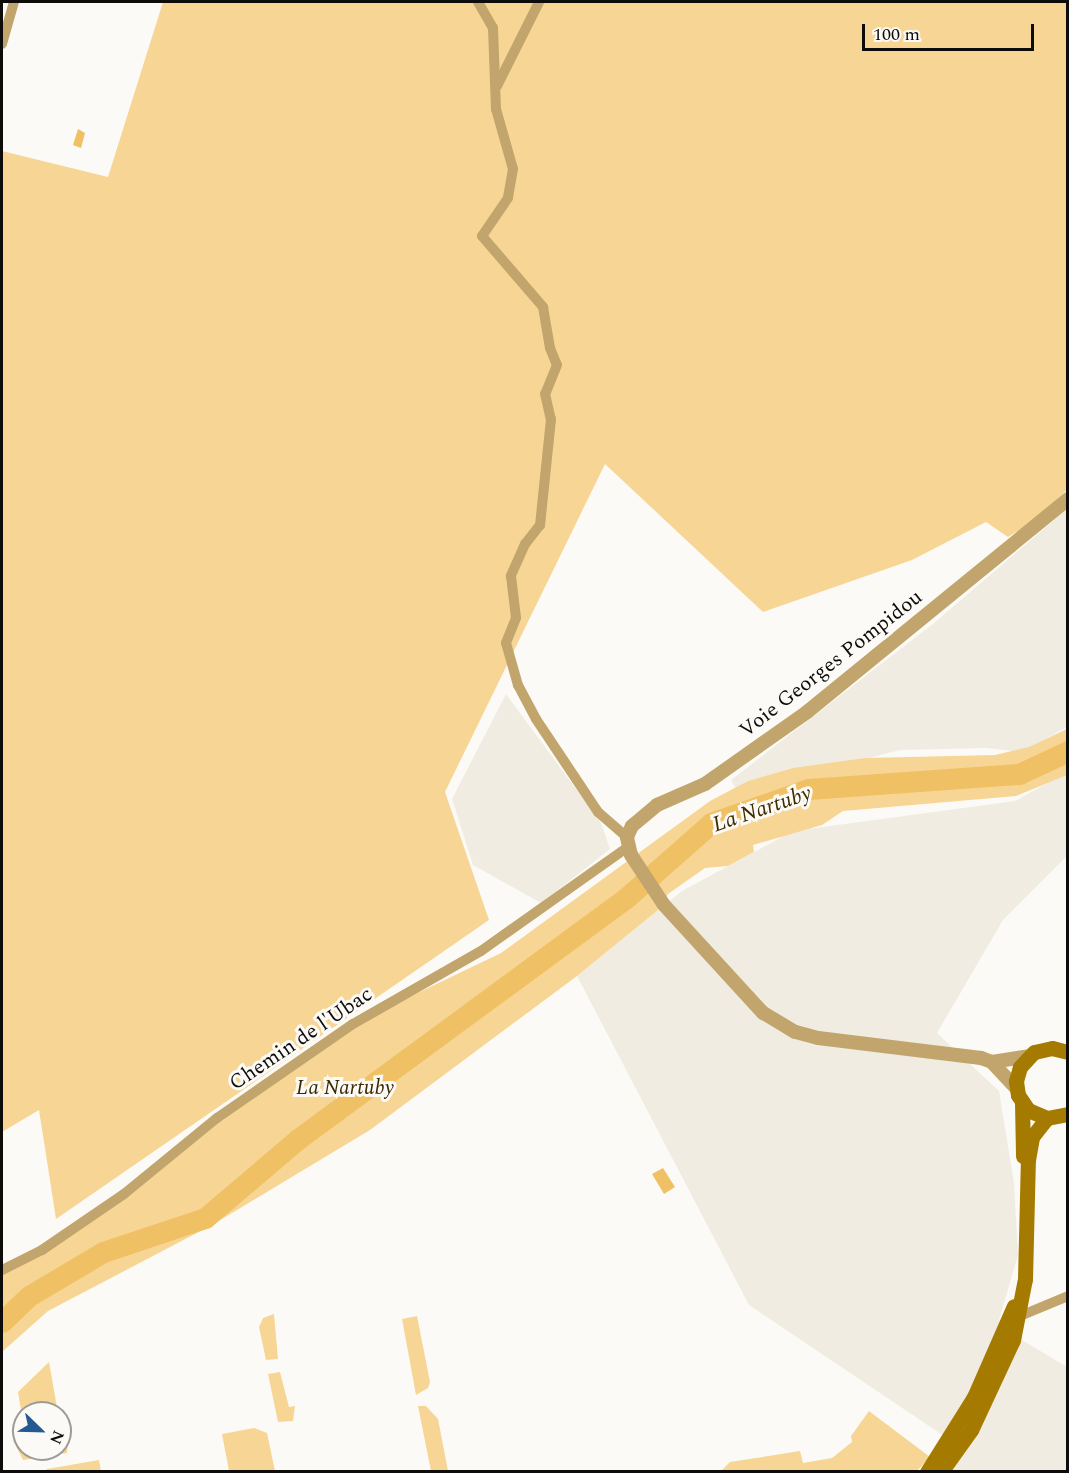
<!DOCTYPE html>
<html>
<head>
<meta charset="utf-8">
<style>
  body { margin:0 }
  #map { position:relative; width:1069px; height:1473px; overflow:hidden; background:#fcfaf6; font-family:Spectral,serif }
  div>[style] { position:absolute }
  .built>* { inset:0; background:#f1ece2 }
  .green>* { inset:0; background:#f7d695 }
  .water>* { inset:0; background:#efc164 }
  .river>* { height:21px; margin:-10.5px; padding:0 10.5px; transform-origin:10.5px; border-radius:10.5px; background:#efc164 }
  .minor>* { height:10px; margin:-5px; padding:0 5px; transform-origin:5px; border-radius:5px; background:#c2a56c }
  .tertiary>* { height:14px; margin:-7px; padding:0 7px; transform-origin:7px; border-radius:7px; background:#c2a56c }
  .secondary>* { height:15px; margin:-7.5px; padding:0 7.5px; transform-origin:7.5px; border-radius:7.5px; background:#a57a00 }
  span { translate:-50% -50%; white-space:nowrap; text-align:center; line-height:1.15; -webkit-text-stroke:6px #fcfaf6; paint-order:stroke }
  .street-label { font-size:21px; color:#0d0c0b }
  .park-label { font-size:21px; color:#3b2900; font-style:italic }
  .water-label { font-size:22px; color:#3d2b01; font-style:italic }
  .frame { position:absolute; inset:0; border:3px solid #0d0c0b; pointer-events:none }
  .north { position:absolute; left:12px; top:1401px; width:60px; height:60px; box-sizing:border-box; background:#fcfaf6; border:2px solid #9c9b98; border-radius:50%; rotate:113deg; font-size:16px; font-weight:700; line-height:24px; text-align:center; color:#0d0c0b }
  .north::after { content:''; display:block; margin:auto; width:21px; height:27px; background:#255992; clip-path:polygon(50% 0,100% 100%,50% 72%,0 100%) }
  .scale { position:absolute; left:862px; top:24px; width:172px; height:27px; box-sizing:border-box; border:3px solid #0d0c0b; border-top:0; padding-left:8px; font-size:18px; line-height:21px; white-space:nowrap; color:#0d0c0b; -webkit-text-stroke:4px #fcfaf6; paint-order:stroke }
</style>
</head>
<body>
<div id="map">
  <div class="built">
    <div style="clip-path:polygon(1067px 509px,1067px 727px,1022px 752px,986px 748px,900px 750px,737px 791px,731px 780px,934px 623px)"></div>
    <div style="clip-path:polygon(506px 694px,601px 823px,610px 849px,541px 903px,473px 865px,452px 799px)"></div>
    <div style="clip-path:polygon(1067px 772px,1067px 856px,1003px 920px,937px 1033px,999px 1091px,1014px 1183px,1018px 1255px,999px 1320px,1021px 1331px,1022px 1340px,1067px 1367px,1067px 1471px,929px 1471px,944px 1436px,749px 1305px,577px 976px,682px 891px,793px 831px,1015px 801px)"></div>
  </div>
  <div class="green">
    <div style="clip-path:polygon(163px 2px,1067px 2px,1067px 490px,1031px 523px,1008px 537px,986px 522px,912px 560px,763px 612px,605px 464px,445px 792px,489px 920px,56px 1219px,39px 1110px,2px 1132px,2px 151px,108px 177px)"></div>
    <div style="clip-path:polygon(1067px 729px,1067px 775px,1016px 796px,843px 811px,822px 825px,753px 845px,754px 852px,728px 866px,705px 868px,668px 894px,657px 911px,577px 976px,370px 1130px,212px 1225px,48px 1311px,2px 1352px,2px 1275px,42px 1250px,217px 1118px,353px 1024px,501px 953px,710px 801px,748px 781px,793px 768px,865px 758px,995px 755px,1029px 747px)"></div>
    <div style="clip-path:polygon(274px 1314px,278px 1359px,266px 1360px,259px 1327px,263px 1318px)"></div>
    <div style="clip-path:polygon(417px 1316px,430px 1382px,428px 1388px,416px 1395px,402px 1319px)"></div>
    <div style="clip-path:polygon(49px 1362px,58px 1413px,24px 1413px,24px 1449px,60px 1449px,60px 1424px,63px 1440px,68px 1440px,67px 1453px,23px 1460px,13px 1440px,23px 1422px,18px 1392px)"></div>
    <div style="clip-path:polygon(280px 1372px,289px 1407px,295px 1406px,293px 1421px,278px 1422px,268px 1374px)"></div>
    <div style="clip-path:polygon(418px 1406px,426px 1406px,438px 1419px,448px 1471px,431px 1471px)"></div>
    <div style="clip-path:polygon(869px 1411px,930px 1457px,917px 1471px,720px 1472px,730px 1462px,800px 1451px,803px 1463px,832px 1458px,852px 1442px,851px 1436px)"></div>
    <div style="clip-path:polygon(254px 1428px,267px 1433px,275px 1471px,229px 1471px,222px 1434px)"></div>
    <div style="clip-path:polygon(99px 1460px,101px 1471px,45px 1471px,47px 1469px)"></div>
  </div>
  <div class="water">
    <div style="clip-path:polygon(78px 129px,85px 133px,81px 148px,73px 145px)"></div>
    <div style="clip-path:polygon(663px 1168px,675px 1187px,664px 1194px,652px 1174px)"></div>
  </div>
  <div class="river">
    <div style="left:2px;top:1322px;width:37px;rotate:-44deg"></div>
    <div style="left:29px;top:1296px;width:86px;rotate:-30.7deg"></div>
    <div style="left:103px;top:1252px;width:108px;rotate:-18.4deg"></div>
    <div style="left:205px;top:1218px;width:122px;rotate:-40.3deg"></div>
    <div style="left:298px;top:1139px;width:407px;rotate:-36.3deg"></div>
    <div style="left:626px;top:898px;width:113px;rotate:-41.4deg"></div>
    <div style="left:711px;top:823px;width:103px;rotate:-19.3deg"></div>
    <div style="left:808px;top:789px;width:212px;rotate:-4.1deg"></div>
    <div style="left:1019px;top:774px;width:54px;rotate:-25.1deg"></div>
  </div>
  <div class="minor">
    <div style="left:478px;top:2px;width:30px;rotate:60deg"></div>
    <div style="left:493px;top:28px;width:81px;rotate:87.9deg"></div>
    <div style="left:496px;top:109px;width:62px;rotate:74.2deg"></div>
    <div style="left:513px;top:169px;width:29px;rotate:100deg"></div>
    <div style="left:508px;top:198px;width:46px;rotate:124.4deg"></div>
    <div style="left:482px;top:236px;width:94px;rotate:49.3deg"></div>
    <div style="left:543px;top:307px;width:42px;rotate:80.3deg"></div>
    <div style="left:550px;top:348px;width:18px;rotate:68deg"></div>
    <div style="left:557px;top:365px;width:31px;rotate:112deg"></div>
    <div style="left:545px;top:394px;width:26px;rotate:77deg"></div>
    <div style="left:551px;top:419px;width:107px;rotate:95.9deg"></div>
    <div style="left:540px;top:525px;width:24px;rotate:128deg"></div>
    <div style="left:525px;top:544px;width:35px;rotate:114deg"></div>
    <div style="left:511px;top:576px;width:42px;rotate:83.2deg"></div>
    <div style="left:516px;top:618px;width:27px;rotate:112deg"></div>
    <div style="left:506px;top:643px;width:44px;rotate:74.1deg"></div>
    <div style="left:518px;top:685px;width:38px;rotate:62deg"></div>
    <div style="left:536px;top:719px;width:112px;rotate:56.3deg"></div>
    <div style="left:598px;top:812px;width:38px;rotate:41deg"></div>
    <div style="left:2px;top:44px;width:44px;rotate:-74.1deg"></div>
    <div style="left:497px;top:86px;width:94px;rotate:-63.4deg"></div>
    <div style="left:2px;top:1270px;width:45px;rotate:-26.6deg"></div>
    <div style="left:42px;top:1250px;width:99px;rotate:-34.3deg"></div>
    <div style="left:124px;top:1194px;width:120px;rotate:-39.3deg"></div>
    <div style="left:217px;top:1118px;width:165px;rotate:-34.7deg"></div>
    <div style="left:353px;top:1024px;width:147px;rotate:-29.7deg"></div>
    <div style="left:481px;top:951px;width:180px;rotate:-35.3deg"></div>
    <div style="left:1020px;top:1316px;width:52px;rotate:-22.6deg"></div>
  </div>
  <div class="tertiary">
    <div style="left:992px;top:1062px;width:36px;rotate:-9deg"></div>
    <div style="left:1016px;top:1088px;width:35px;rotate:-133deg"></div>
    <div style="left:992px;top:1062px;width:12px;rotate:-160deg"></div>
    <div style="left:981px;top:1058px;width:164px;rotate:-173deg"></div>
    <div style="left:818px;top:1038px;width:24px;rotate:-165deg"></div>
    <div style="left:795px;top:1032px;width:37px;rotate:-149deg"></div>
    <div style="left:763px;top:1013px;width:147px;rotate:-132.5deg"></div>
    <div style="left:664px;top:905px;width:60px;rotate:-123.4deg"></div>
    <div style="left:631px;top:855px;width:18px;rotate:-103deg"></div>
    <div style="left:627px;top:837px;width:12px;rotate:-66deg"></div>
    <div style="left:632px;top:826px;width:33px;rotate:-40deg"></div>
    <div style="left:657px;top:805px;width:52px;rotate:-23.6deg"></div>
    <div style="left:705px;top:784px;width:125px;rotate:-35.2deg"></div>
    <div style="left:807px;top:712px;width:337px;rotate:-39.2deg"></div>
  </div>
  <div class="secondary">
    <div style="left:1068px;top:1052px;width:16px;rotate:-166deg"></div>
    <div style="left:1052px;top:1048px;width:18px;rotate:167deg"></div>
    <div style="left:1034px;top:1052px;width:21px;rotate:133deg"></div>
    <div style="left:1020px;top:1067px;width:15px;rotate:106deg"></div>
    <div style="left:1016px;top:1081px;width:14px;rotate:82deg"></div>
    <div style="left:1018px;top:1095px;width:18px;rotate:56deg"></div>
    <div style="left:1028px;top:1110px;width:21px;rotate:23deg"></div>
    <div style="left:1047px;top:1118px;width:21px;rotate:-11deg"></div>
    <div style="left:1022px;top:1102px;width:54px;rotate:88.9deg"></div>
    <div style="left:927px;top:1472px;width:89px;rotate:-57.9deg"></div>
    <div style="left:974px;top:1397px;width:99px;rotate:-66.3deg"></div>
    <div style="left:941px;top:1472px;width:52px;rotate:-54.5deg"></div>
    <div style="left:971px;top:1430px;width:99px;rotate:-65deg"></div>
    <div style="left:1013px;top:1340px;width:62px;rotate:-78.9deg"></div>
    <div style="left:1025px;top:1279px;width:119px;rotate:-88.6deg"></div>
    <div style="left:1028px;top:1160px;width:23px;rotate:-80deg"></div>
    <div style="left:1032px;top:1137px;width:24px;rotate:-52deg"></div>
  </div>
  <div class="street-label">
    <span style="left:831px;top:664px;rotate:-38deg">Voie Georges Pompidou</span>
    <span style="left:301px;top:1039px;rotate:-34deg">Chemin de l'Ubac</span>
  </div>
  <div class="park-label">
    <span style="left:345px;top:1088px">La Nartuby</span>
  </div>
  <div class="water-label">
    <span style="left:762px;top:809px;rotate:-19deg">La Nartuby</span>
  </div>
  <div class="frame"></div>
  <div class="north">N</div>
  <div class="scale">100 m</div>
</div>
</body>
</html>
